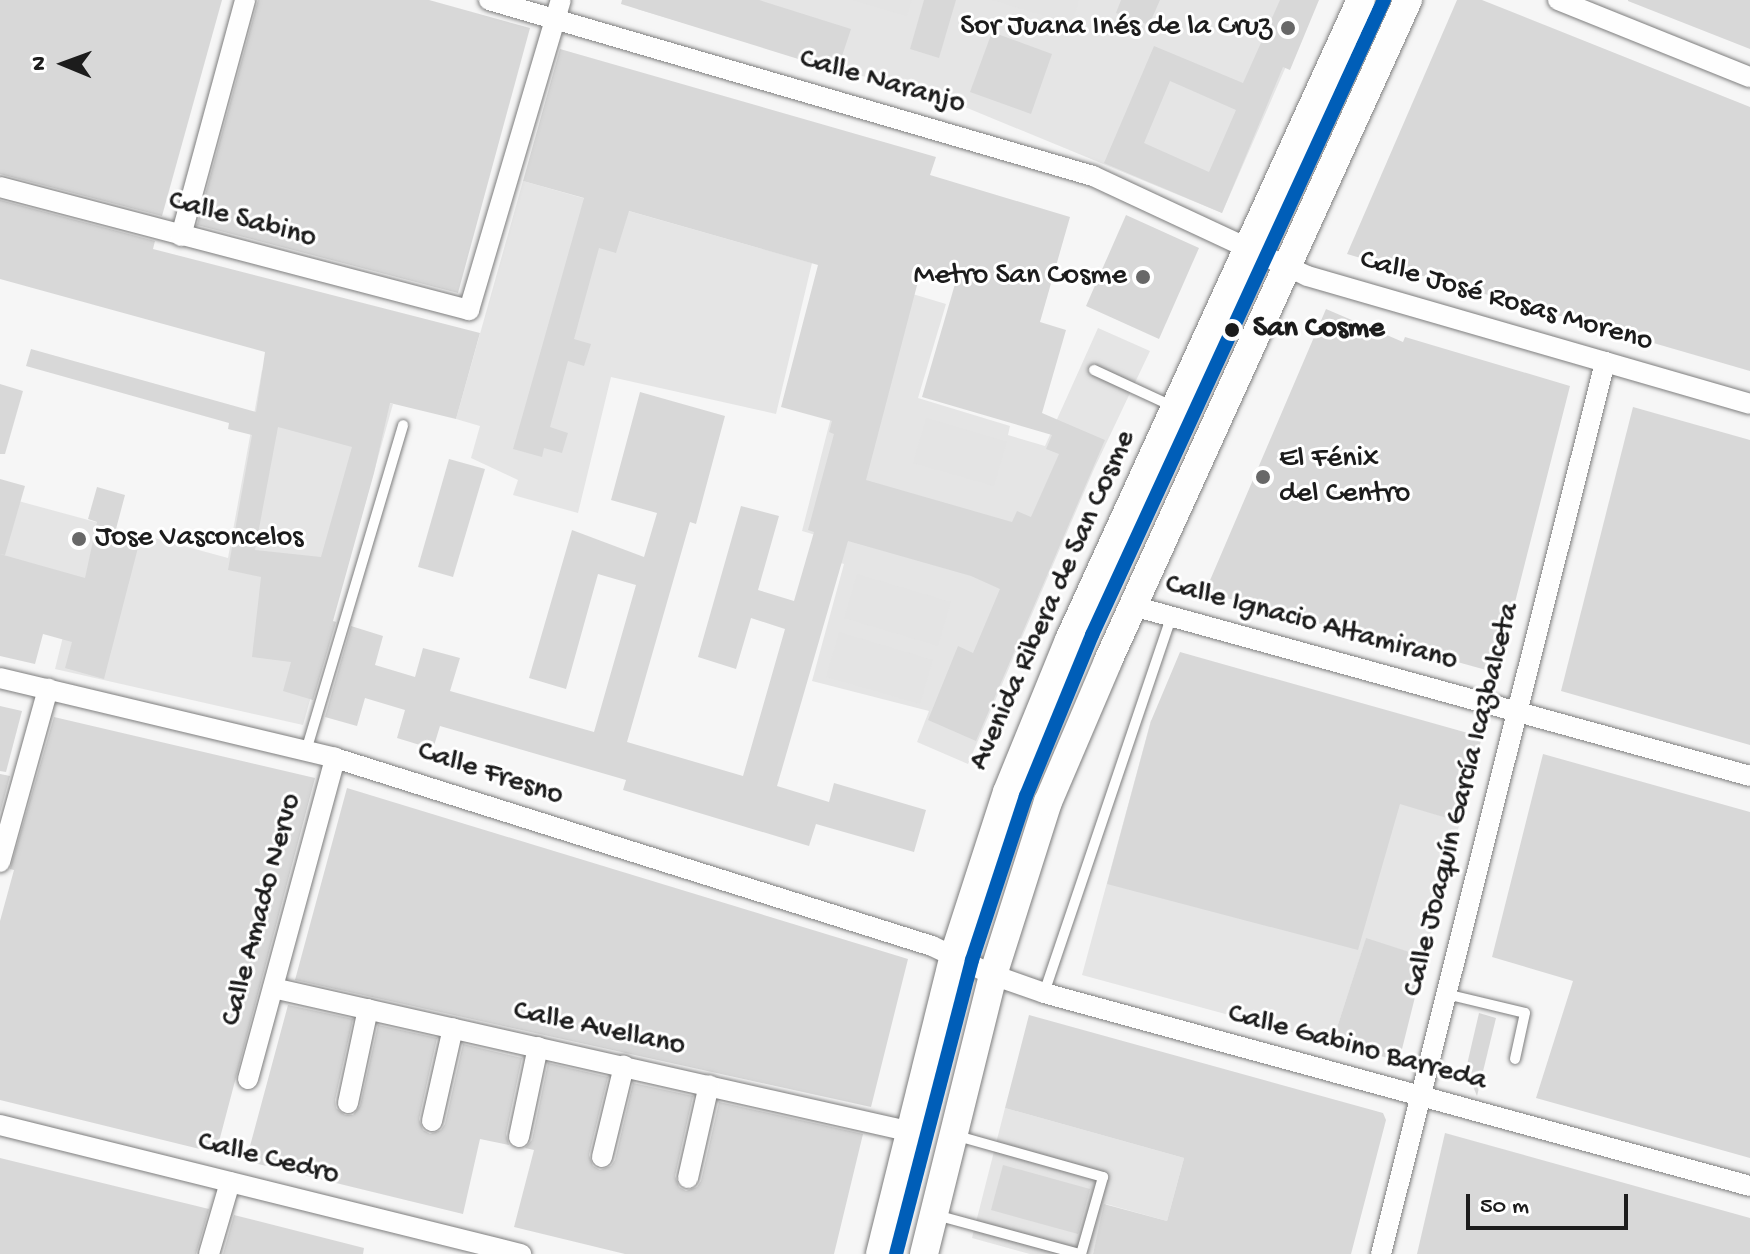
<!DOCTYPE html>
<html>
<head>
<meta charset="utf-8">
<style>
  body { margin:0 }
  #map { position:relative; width:1750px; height:1254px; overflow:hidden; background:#f6f6f6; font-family:"Gochi Hand",sans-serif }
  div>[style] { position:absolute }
  .built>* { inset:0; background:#e5e5e5 }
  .green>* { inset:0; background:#e4e4e4 }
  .building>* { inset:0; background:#d8d8d8 }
  .roads { filter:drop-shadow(0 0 2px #7e7e7e) drop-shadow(0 0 2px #7e7e7e) }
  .lane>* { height:10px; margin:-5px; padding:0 5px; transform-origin:5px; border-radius:5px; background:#fefefe }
  .street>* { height:20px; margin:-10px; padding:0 10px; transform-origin:10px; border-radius:10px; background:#fefefe }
  .secondary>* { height:28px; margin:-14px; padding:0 14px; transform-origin:14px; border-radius:14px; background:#fefefe }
  .metro-1>* { height:14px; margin:-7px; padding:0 7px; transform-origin:7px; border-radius:7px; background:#005eb8 }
  .dots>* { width:22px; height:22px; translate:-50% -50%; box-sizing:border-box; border:4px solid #fff; border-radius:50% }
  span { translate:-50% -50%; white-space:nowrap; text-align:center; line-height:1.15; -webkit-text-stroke:6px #fff; paint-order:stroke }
  .poi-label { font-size:30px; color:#1c1c1c }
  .right { translate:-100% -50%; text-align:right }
  .left { translate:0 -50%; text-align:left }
  .street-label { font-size:30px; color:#1c1c1c }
  .stop-label { font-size:30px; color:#1c1c1c; font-weight:700 }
  .north { position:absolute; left:24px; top:24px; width:80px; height:80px; -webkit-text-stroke:6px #fff; paint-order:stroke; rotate:271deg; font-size:22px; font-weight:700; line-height:32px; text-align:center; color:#1c1c1c }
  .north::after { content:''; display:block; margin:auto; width:28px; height:36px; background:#1c1c1c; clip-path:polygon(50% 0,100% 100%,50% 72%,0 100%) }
  .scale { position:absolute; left:1466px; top:1194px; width:162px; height:36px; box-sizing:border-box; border:4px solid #1c1c1c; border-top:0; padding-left:10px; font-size:24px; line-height:28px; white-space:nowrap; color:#1c1c1c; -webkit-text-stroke:6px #fff; paint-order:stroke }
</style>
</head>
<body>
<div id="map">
  <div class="built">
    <div style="clip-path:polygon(640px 0,1315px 0,1222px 213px,960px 105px,637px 9px)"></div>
    <div style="clip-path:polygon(523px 181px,812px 263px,776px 414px,611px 377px,578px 513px,513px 495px,518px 480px,471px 458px,480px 426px,456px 419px)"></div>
    <div style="clip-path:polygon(866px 280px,946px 304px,918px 398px,1010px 426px,1008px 435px,1045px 446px,1098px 328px,1150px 351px,1094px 469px,968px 764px,917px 742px,929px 711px,812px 681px,844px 564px,831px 560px,836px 541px,802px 531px)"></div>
    <div style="clip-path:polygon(262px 370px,393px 404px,303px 725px,55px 669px,72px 600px,0 580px,0 496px,228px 558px)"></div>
    <div style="clip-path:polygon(1151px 720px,1373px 787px,1371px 794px,1460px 822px,1425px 957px,1366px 939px,1332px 1043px,1082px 975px)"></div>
    <div style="clip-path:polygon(1005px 1108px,1184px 1158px,1167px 1221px,1106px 1204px,1093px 1254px,1030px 1254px,972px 1238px)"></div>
  </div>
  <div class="green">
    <div style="clip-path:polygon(853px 0,912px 0,907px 16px)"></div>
    <div style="clip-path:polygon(992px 0,1079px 0,1072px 24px)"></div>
    <div style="clip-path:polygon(926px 418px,1007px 442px,994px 486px,913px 463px)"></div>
    <div style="clip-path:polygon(857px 574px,951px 602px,938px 646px,844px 618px)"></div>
    <div style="clip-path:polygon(839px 632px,933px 660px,920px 704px,826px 677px)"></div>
  </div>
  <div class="building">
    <div style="clip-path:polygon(0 0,222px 0,162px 216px,0 174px)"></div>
    <div style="clip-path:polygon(258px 0,429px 0,530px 28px,458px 293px,197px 225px)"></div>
    <div style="clip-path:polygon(622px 0,759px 0,851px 29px,837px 71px,621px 4px)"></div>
    <div style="clip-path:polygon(924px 0,956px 0,939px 58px,910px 49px)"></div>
    <div style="clip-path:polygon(1121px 0,1160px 0,1149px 25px,1116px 13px)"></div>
    <div style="clip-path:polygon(evenodd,1280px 0,1319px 0,1290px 70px,1283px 67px,1222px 213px,1104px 163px,1154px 46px,1243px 83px,1280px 0,1170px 81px,1236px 110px,1209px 172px,1144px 143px,1170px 81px)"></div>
    <div style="clip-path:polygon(1457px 0,1482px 0,1750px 107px,1750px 371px,1347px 254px)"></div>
    <div style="clip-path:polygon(1628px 0,1750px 0,1750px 49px,1628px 1px)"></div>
    <div style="clip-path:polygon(992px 32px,1052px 54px,1031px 114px,970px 92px)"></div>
    <div style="clip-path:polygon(evenodd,560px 49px,936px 157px,930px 175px,1070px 217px,1040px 322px,1066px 330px,1042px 413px,1105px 440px,976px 741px,928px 720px,958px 646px,973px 653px,1000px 589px,971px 576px,848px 541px,777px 786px,829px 802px,834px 783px,926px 810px,914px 852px,816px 824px,809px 846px,623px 790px,626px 780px,440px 726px,433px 749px,397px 738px,405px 710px,365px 698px,357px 726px,325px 717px,351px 626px,383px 636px,375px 665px,415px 677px,423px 648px,460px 658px,450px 691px,594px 732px,636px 585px,598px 574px,566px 689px,529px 678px,572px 530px,644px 557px,657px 513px,611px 500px,640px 392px,725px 416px,696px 524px,690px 522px,627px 742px,743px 776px,785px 629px,751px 618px,736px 669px,698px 657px,741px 506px,779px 516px,758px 590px,794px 601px,814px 532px,808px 530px,834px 434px,829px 432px,832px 421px,781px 407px,818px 265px,629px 211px,616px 253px,599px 248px,574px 339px,591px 344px,584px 366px,568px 361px,550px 427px,568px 433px,562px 453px,544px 448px,542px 457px,513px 449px,584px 198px,523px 181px,560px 49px,920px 274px,955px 284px,922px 397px,1052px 435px,1046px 449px,1059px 454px,1031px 517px,1017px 511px,1012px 522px,866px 480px,920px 274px)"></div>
    <div style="clip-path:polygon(evenodd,0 200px,155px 241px,153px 249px,480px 333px,456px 419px,390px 403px,374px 473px,333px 621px,336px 622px,313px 700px,283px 691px,291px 662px,252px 657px,261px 577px,228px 570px,252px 435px,228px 429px,229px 423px,26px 366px,31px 349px,256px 412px,265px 352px,0 279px,0 200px,278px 427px,352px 447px,321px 557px,255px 550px,278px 427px)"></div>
    <div style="clip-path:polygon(1126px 215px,1199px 248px,1159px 339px,1086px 306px)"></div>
    <div style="clip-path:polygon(1326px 309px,1403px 342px,1405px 337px,1570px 386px,1497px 673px,1205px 592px)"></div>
    <div style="clip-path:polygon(0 384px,23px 391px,5px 454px,0 454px)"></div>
    <div style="clip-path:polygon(1633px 407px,1750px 440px,1750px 745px,1561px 691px)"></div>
    <div style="clip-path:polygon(449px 459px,485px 469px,453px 577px,418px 567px)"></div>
    <div style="clip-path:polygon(0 479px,25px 486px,5px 555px,0 554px)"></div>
    <div style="clip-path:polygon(97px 487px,125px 495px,116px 529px,141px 536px,104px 679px,65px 668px,72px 642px,43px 634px,35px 664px,0 656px,0 554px,85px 578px,97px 522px,88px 519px)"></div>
    <div style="clip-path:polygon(1180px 652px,1482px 737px,1460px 822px,1400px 804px,1358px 950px,1107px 884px,1151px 721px)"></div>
    <div style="clip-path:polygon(0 706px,22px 711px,6px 772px,0 771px)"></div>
    <div style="clip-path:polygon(54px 717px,315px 778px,216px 1153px,0 1100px,0 921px,14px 870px,10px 869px)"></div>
    <div style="clip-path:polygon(1543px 754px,1750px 812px,1750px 1158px,1536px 1098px,1573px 981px,1492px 957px)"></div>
    <div style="clip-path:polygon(0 774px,10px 776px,0 813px)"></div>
    <div style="clip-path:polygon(347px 788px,908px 959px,871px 1107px,295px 980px)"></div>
    <div style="clip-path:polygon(1366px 938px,1425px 957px,1399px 1061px,1332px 1043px)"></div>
    <div style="clip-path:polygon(288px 1005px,353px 1019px,335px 1100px,336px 1108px,345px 1115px,353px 1115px,360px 1106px,378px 1025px,437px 1038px,419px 1119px,423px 1130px,430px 1134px,441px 1130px,445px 1124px,463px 1044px,522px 1058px,506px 1134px,509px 1145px,480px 1139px,463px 1214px,246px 1161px)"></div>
    <div style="clip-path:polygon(1479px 1013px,1496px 1018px,1477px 1096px,1466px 1069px)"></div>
    <div style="clip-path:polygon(1029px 1015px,1383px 1113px,1386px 1120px,1351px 1254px,1093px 1254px,1104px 1204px,1167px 1221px,1184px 1158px,1005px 1108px)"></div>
    <div style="clip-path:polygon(548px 1063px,608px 1077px,589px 1155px,593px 1166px,600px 1170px,611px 1166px,615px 1160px,633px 1083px,693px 1096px,675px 1176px,679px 1187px,686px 1191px,697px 1187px,701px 1181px,719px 1102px,863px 1134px,834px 1254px,625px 1254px,514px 1227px,534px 1150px,525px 1148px,532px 1140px)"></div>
    <div style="clip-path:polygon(1445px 1133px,1750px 1218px,1750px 1254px,1417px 1254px)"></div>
    <div style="clip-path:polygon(0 1158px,209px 1209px,196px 1254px,0 1254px)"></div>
    <div style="clip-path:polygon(1003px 1165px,1090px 1189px,1078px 1234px,991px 1210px)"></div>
    <div style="clip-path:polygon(234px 1215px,364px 1248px,363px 1254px,223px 1254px)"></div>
  </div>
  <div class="roads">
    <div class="lane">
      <div style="left:1094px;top:370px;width:88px;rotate:24.8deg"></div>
      <div style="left:306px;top:751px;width:340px;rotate:-73.4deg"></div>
      <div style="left:1044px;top:993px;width:396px;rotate:-71.3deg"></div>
      <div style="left:1446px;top:994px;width:81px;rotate:13.5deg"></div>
      <div style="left:1525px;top:1013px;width:47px;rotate:102.3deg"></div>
      <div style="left:954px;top:1135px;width:155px;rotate:15.7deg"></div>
      <div style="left:1103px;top:1177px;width:80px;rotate:105.9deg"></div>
      <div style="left:936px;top:1215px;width:149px;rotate:15.2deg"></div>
    </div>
    <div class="street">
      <div style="left:489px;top:0;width:629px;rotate:16.25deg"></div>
      <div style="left:1093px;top:176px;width:236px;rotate:25deg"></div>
      <div style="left:1307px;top:276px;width:461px;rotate:16.1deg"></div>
      <div style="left:1558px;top:0;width:207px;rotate:21.9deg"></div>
      <div style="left:0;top:187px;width:485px;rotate:14.7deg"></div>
      <div style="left:469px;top:310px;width:323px;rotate:-73.5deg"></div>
      <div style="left:181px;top:236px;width:245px;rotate:-74.8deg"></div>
      <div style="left:1133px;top:606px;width:640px;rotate:15.4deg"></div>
      <div style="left:0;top:678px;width:344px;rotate:13.4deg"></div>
      <div style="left:335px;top:758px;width:626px;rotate:17.48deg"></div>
      <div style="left:932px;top:946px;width:68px;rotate:25.4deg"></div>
      <div style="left:993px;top:975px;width:54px;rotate:19.4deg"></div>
      <div style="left:1044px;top:993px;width:732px;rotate:15.29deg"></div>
      <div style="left:0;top:862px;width:180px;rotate:-74.5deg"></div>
      <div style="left:273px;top:988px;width:655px;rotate:12.7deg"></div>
      <div style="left:248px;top:1079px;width:333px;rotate:-74.8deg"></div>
      <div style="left:348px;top:1103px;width:96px;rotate:-78deg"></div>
      <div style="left:432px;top:1121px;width:95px;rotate:-77.3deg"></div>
      <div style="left:0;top:1125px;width:537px;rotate:13.91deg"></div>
      <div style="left:519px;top:1137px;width:92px;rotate:-78.1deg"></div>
      <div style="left:602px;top:1157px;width:94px;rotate:-76.4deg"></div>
      <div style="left:688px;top:1178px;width:95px;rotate:-77.3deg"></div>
      <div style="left:209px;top:1254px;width:75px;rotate:-73.7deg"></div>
      <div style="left:1381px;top:1254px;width:920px;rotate:-75.9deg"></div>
    </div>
    <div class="secondary">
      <div style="left:880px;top:1254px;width:308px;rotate:-76.1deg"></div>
      <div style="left:954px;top:955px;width:171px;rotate:-72deg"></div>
      <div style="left:1007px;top:792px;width:164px;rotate:-67.8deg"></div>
      <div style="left:1069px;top:640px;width:703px;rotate:-65.48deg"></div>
      <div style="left:924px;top:1254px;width:287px;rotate:-76.1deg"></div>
      <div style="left:993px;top:975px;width:182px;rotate:-72.4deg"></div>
      <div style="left:1048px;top:802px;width:153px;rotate:-66.9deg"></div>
      <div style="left:1108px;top:661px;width:726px;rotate:-65.59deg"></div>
    </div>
  </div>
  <div class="metro-1">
    <div style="left:896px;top:1254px;width:304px;rotate:-75.5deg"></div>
    <div style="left:972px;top:960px;width:173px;rotate:-71.8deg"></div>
    <div style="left:1026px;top:796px;width:174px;rotate:-67.7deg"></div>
    <div style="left:1092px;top:635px;width:699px;rotate:-65.31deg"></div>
  </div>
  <div class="dots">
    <div style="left:1288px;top:28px;background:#686868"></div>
    <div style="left:1143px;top:277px;background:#686868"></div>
    <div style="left:1232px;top:330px;background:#1c1c1c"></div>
    <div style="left:1263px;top:477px;background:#686868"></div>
    <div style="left:79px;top:539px;background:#686868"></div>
  </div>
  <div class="poi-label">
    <span class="right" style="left:1272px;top:28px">Sor Juana Inés de la Cruz</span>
    <span class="right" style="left:1127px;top:277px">Metro San Cosme</span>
    <span class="left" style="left:1279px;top:477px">El Fénix<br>del Centro</span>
    <span class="left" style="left:95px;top:539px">Jose Vasconcelos</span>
  </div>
  <div class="street-label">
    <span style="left:882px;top:83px;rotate:16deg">Calle Naranjo</span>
    <span style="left:242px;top:221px;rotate:15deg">Calle Sabino</span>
    <span style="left:1506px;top:302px;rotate:16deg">Calle José Rosas Moreno</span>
    <span style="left:1054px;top:601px;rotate:-66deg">Avenida Ribera de San Cosme</span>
    <span style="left:1311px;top:624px;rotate:15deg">Calle Ignacio Altamirano</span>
    <span style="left:490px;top:775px;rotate:18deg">Calle Fresno</span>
    <span style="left:1463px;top:800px;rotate:-76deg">Calle Joaquín García Icazbalceta</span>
    <span style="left:263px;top:910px;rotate:-75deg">Calle Amado Nervo</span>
    <span style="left:599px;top:1030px;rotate:12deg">Calle Avellano</span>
    <span style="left:1357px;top:1049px;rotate:15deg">Calle Gabino Barreda</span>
    <span style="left:268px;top:1160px;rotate:14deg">Calle Cedro</span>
  </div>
  <div class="stop-label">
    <span class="left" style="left:1253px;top:330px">San Cosme</span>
  </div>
  <div class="north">N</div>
  <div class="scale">50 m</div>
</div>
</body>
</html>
